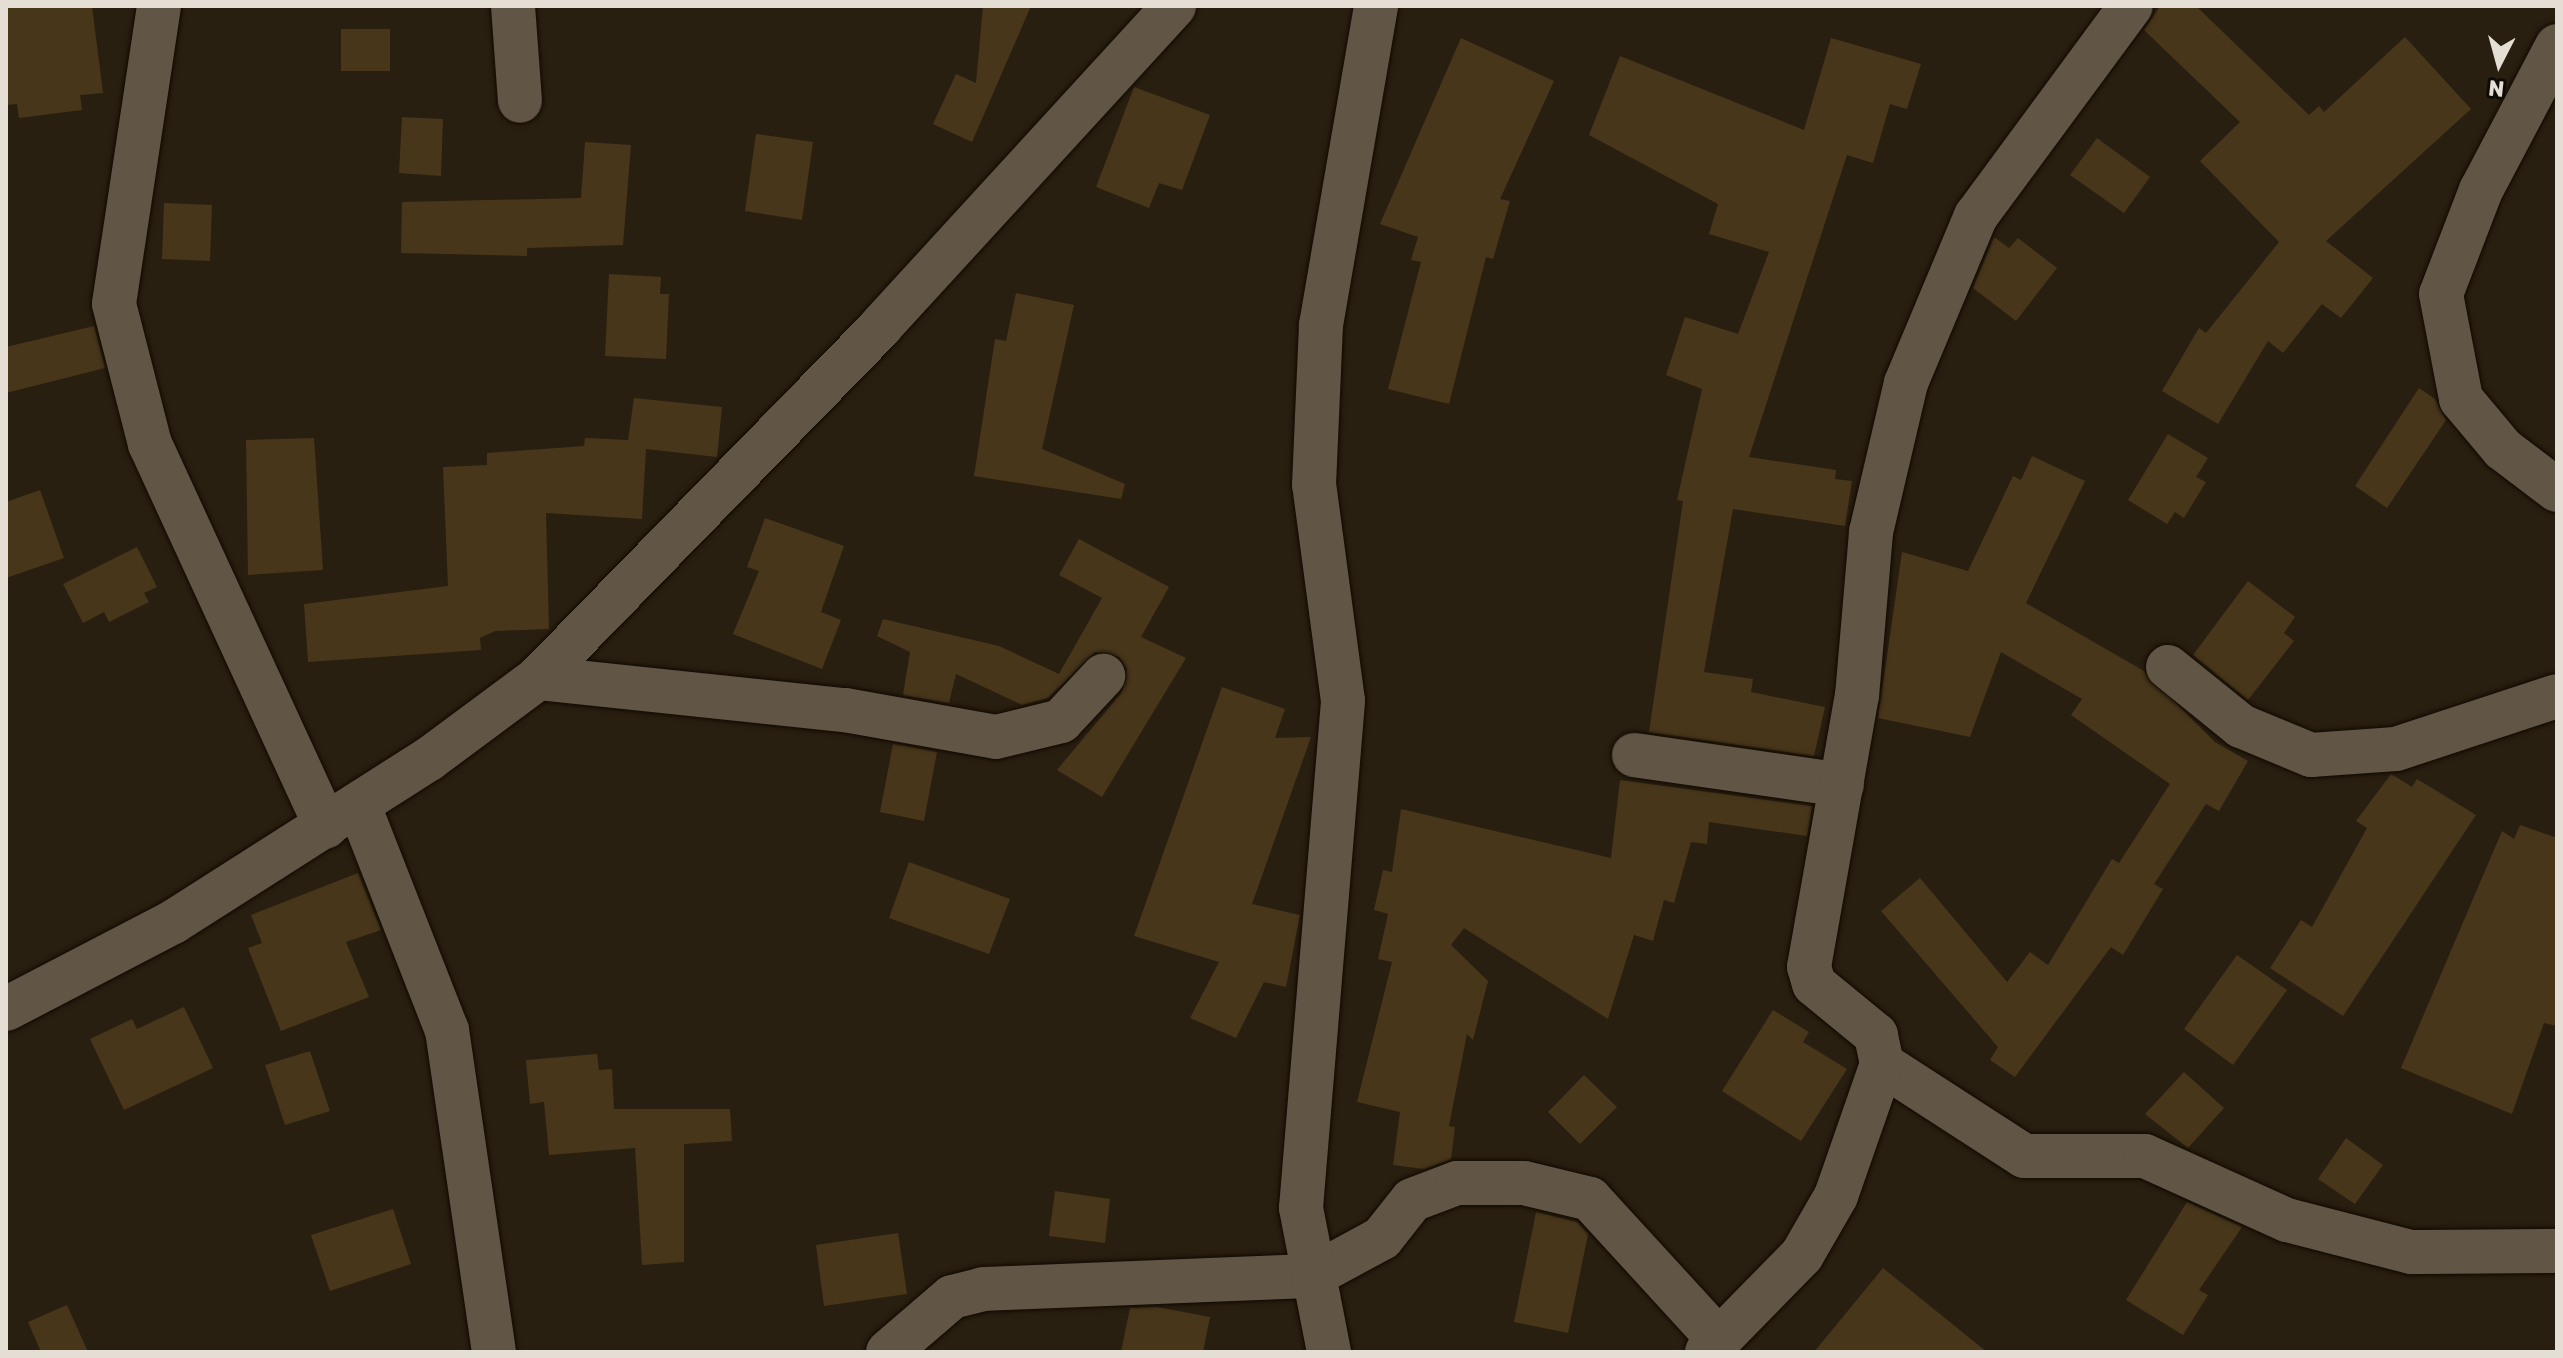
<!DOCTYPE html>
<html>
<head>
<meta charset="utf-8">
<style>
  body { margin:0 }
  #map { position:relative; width:2563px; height:1358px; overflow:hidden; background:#291f10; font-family:Rubik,sans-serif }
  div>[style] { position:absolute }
  .building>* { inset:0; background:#47361a }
  .roads { filter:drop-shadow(0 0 2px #110900) drop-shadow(0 0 2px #110900) }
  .minor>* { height:44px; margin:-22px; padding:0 22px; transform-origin:22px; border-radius:22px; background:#615545 }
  span { translate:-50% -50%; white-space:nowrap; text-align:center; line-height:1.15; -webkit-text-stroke:6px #0e0a05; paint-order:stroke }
  .frame { position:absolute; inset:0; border:8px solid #e5ded5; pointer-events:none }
  .north { position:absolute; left:2459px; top:24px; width:80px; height:80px; -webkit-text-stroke:6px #0e0a05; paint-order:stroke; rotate:186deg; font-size:22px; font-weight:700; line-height:32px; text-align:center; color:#e5ded5 }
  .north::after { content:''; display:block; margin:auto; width:28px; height:36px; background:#e5ded5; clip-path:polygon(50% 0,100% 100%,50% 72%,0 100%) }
</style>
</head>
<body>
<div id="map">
  <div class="building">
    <div style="clip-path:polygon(6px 6px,92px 6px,103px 93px,80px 95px,82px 110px,19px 118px,17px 104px,6px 105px)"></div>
    <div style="clip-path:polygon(983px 6px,1031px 6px,972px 142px,933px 124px,956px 74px,976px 83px)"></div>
    <div style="clip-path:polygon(2160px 6px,2196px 6px,2309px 115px,2319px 106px,2324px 112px,2405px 37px,2471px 109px,2326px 241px,2373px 278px,2341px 318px,2322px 304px,2283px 353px,2268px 341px,2218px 424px,2162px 391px,2199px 328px,2206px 333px,2279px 242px,2200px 161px,2240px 122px,2144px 30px)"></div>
    <div style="clip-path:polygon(341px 29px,390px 29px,390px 71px,341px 71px)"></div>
    <div style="clip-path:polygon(1461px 38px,1554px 81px,1500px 199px,1510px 201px,1493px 259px,1486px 257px,1449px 404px,1388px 389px,1421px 262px,1411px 260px,1418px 237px,1380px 224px)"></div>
    <div style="clip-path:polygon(1831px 38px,1921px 64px,1907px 109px,1890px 104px,1873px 163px,1847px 155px,1749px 457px,1836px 470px,1835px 479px,1852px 481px,1845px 526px,1733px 509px,1704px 672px,1753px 679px,1751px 692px,1825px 707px,1814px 756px,1649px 732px,1683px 501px,1677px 500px,1702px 389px,1666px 375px,1685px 317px,1738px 334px,1769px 252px,1709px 234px,1718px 204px,1589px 135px,1620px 56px,1804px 130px)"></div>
    <div style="clip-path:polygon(1134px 87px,1210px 115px,1182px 190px,1159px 183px,1149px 208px,1096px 187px)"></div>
    <div style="clip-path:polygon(402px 117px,443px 119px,441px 176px,399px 173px)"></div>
    <div style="clip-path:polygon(756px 134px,813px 142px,802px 220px,745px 211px)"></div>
    <div style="clip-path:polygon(2097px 138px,2150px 177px,2124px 213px,2070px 175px)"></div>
    <div style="clip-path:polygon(585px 142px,631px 145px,623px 245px,527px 248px,527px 256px,401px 253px,402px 202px,581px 198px)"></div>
    <div style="clip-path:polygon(164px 203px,212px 205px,210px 261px,162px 259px)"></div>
    <div style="clip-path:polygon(1994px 237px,2009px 248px,2018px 238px,2057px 268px,2016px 321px,1973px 288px)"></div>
    <div style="clip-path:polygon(609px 274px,661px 277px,660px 294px,669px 294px,666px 359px,605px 356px)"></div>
    <div style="clip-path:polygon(1016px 293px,1074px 305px,1042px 449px,1125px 484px,1121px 499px,974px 476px,995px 339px,1006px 341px)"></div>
    <div style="clip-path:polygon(94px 326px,105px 368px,6px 393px,6px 347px)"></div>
    <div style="clip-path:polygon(2419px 388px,2435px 399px,2446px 420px,2387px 508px,2355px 486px)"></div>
    <div style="clip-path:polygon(634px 398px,722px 407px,717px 457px,646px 449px,642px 519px,546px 513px,549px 629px,495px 631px,480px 638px,481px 650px,308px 662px,304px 604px,448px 586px,443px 467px,487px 465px,487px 453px,584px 446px,585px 438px,628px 440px)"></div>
    <div style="clip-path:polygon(2168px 434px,2208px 458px,2196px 477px,2206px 482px,2184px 518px,2175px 512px,2167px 524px,2128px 500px)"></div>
    <div style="clip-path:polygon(314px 438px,323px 570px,248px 575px,246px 440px)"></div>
    <div style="clip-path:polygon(2032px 456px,2085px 481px,2026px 603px,2144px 671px,2215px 742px,2248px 761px,2219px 811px,2206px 804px,2154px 884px,2163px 889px,2123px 955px,2111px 947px,2015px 1077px,1990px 1060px,1998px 1047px,1881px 911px,1920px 878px,2007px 982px,2030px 952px,2048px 965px,2112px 859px,2119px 863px,2170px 784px,2071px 715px,2082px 699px,2001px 652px,1970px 737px,1878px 718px,1902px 552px,1968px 571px,2013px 476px,2021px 480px)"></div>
    <div style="clip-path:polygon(40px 490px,64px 558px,6px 578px,6px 502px)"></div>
    <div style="clip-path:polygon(765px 518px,844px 546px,821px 612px,841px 620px,822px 669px,733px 634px,759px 571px,747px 567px)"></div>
    <div style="clip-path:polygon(1079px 539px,1169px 587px,1141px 637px,1186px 658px,1102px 797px,1057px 770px,1122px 692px,1127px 669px,1119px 657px,1095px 652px,1048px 698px,1022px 705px,956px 674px,949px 703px,903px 695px,910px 652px,877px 636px,883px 619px,999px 646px,1059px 674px,1102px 598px,1059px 575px)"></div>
    <div style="clip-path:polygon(137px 547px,157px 587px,144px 593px,149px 602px,109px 622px,104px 612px,83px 623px,63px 584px)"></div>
    <div style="clip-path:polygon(2248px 581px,2295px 617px,2284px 633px,2294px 641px,2248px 700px,2193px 655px)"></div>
    <div style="clip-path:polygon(1222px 687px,1285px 709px,1275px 738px,1311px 737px,1252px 904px,1300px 915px,1286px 987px,1264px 982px,1236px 1038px,1190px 1018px,1219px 962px,1134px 936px)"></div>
    <div style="clip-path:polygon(893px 744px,937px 752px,924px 821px,880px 812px)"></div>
    <div style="clip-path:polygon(2391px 774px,2412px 787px,2417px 779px,2476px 815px,2343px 1016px,2270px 968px,2301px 920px,2312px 927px,2367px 828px,2356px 821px)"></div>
    <div style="clip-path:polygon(1620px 780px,1812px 806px,1807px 836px,1709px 822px,1707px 844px,1691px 842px,1674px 903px,1664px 900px,1653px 941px,1634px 935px,1608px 1019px,1464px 928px,1451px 945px,1488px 981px,1473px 1040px,1467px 1034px,1449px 1126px,1455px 1127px,1451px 1159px,1424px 1169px,1393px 1165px,1400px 1112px,1357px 1102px,1392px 962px,1378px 959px,1388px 914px,1374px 910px,1383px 870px,1392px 872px,1401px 809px,1611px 858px)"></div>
    <div style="clip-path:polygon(2520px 825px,2557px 838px,2557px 1026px,2544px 1023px,2512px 1114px,2401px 1068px,2502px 831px,2514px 839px)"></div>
    <div style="clip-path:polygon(909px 862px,1010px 899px,989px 954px,889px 918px)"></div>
    <div style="clip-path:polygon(358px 873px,381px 930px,346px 942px,369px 997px,281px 1031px,248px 948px,262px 943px,251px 915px)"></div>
    <div style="clip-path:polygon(2237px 955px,2287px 990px,2233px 1065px,2184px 1029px)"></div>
    <div style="clip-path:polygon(184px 1007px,213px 1068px,124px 1110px,90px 1039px,132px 1019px,137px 1029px)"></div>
    <div style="clip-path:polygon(1773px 1010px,1809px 1032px,1803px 1042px,1847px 1069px,1801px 1141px,1722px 1091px)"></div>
    <div style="clip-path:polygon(310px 1051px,330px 1111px,285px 1125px,265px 1065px)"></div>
    <div style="clip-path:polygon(597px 1054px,599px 1070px,612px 1069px,614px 1109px,730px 1109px,732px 1141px,684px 1144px,684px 1262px,642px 1265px,635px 1148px,549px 1155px,544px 1102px,530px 1104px,526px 1060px)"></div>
    <div style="clip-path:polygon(2184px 1072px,2224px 1108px,2188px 1148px,2145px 1114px)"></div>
    <div style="clip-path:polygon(1584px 1075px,1617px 1107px,1580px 1144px,1548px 1112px)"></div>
    <div style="clip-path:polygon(2346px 1138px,2383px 1165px,2355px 1204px,2318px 1179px)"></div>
    <div style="clip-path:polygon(1055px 1191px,1110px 1199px,1105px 1243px,1049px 1236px)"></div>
    <div style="clip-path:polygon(2187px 1202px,2242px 1227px,2199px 1290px,2208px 1295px,2183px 1335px,2126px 1300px)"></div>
    <div style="clip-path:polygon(393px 1209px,411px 1264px,330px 1291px,311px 1235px)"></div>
    <div style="clip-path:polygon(1536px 1212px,1577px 1222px,1588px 1234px,1568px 1333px,1514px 1322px)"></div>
    <div style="clip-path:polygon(898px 1233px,907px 1294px,824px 1306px,816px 1245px)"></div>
    <div style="clip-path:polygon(1883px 1268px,1987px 1352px,1814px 1352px)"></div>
    <div style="clip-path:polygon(67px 1305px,88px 1352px,41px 1352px,28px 1322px)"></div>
    <div style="clip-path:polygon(1157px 1307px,1210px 1317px,1203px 1352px,1121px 1352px,1130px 1308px)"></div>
  </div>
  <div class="roads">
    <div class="minor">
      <div style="left:159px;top:6px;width:301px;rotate:98.6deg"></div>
      <div style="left:114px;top:304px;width:145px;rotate:75.6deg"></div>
      <div style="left:150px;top:444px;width:421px;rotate:65.3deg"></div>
      <div style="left:513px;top:6px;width:95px;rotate:85.8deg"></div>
      <div style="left:2557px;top:46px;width:163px;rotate:117.8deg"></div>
      <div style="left:2481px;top:190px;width:111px;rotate:111deg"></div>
      <div style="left:2441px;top:294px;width:107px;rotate:79.2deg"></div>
      <div style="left:2461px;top:399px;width:65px;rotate:50deg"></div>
      <div style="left:2503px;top:449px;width:68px;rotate:37.2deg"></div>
      <div style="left:2168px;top:667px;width:94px;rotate:38.9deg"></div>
      <div style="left:2241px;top:726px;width:76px;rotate:22.5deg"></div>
      <div style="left:2311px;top:755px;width:85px;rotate:-4deg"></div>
      <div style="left:2396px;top:749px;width:169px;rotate:-18.2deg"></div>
      <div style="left:538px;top:678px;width:309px;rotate:6deg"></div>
      <div style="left:845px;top:710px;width:153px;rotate:10.1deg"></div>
      <div style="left:996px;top:737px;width:67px;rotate:-13.8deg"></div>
      <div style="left:1061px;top:721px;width:62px;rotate:-47deg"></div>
      <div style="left:1634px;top:755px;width:210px;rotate:8.2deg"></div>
      <div style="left:359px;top:806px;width:241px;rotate:68.6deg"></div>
      <div style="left:447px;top:1030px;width:325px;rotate:81.7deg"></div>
      <div style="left:6px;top:1009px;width:188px;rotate:-27.5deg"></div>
      <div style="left:173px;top:922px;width:303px;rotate:-32.5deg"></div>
      <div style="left:429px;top:759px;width:136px;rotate:-36.6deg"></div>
      <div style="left:538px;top:678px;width:491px;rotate:-45.7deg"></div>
      <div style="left:881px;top:326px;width:434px;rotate:-47.5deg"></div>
      <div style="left:1882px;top:1064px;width:169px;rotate:32.9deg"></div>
      <div style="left:2024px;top:1156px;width:121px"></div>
      <div style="left:2145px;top:1156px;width:156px;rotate:24.3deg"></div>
      <div style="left:2287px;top:1220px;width:128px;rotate:14.5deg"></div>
      <div style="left:2411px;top:1252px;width:146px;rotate:-0.4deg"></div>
      <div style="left:888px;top:1352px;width:84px;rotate:-40.7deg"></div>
      <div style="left:952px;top:1297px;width:32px;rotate:-14deg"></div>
      <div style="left:983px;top:1289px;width:329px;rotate:-2.3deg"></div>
      <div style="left:1312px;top:1276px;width:80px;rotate:-28.5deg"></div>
      <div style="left:1382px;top:1238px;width:48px;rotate:-51.7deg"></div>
      <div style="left:1412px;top:1200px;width:48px;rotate:-20.7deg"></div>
      <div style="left:1457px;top:1183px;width:67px"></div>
      <div style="left:1524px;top:1183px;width:68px;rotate:13.6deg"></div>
      <div style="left:1590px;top:1199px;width:191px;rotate:47.5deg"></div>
      <div style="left:1329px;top:1352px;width:147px;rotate:-101deg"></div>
      <div style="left:1301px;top:1208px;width:509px;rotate:-85.26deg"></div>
      <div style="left:1343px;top:701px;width:218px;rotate:-97.6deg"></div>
      <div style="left:1314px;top:485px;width:160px;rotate:-87.5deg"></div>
      <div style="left:1321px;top:325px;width:324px;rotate:-80.2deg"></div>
      <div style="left:1707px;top:1352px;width:136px;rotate:-45.6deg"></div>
      <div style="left:1802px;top:1255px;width:68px;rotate:-60deg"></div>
      <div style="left:1836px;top:1196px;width:140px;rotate:-70.8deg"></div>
      <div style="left:1882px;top:1064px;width:30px;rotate:-102deg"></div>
      <div style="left:1876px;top:1035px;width:80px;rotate:-140.6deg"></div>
      <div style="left:1814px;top:984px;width:18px;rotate:-106deg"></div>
      <div style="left:1809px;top:967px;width:275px;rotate:-80deg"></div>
      <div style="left:1857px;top:696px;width:165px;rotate:-85.1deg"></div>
      <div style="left:1871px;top:532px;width:153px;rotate:-76.8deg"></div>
      <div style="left:1906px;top:383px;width:181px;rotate:-67.3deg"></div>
      <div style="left:1976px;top:216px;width:261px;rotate:-53.6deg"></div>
    </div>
  </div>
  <div class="frame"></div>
  <div class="north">N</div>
</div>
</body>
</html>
